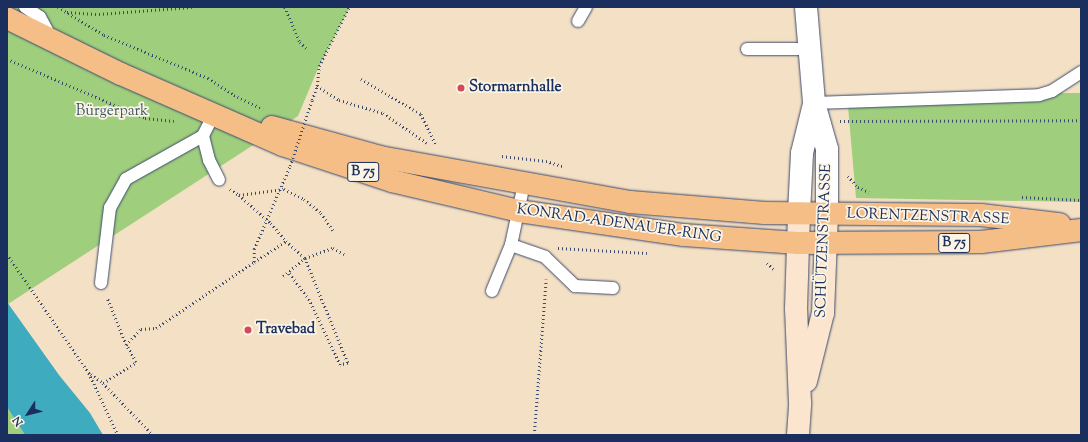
<!DOCTYPE html>
<html>
<head>
<meta charset="utf-8">
<style>
  body { margin:0 }
  #map { position:relative; width:1088px; height:442px; overflow:hidden; background:#f4e0c4; font-family:"Sorts Mill Goudy",serif }
  div>[style] { position:absolute }
  .green>* { inset:0; background:#9fce7d }
  .water>* { inset:0; background:#3eabbe }
  .path>* { height:2.5px; margin-top:-1.25px; transform-origin:0; background:repeating-linear-gradient(90deg,#3c4a6d 0 1px,transparent 0 4px) }
  .roads { filter:drop-shadow(0 0 1px #3c4a6d) drop-shadow(0 0 1px #3c4a6d) }
  .lane>* { height:12px; margin:-6px; padding:0 6px; transform-origin:6px; border-radius:6px; background:#fff }
  .street>* { height:22px; margin:-11px; padding:0 11px; transform-origin:11px; border-radius:11px; background:#fff }
  .secondary>* { height:22px; margin:-11px; padding:0 11px; transform-origin:11px; border-radius:11px; background:#fbe5cf }
  .primary>* { height:22px; margin:-11px; padding:0 11px; transform-origin:11px; border-radius:11px; background:#f6be87 }
  .path-bridge>* { height:2.5px; margin-top:-1.25px; transform-origin:0; background:repeating-linear-gradient(90deg,#3c4a6d 0 1px,transparent 0 4px) }
  .dots>* { width:11px; height:11px; translate:-50% -50%; box-sizing:border-box; border:2px solid #fcf5e5; border-radius:50% }
  span { translate:-50% -50%; white-space:nowrap; text-align:center; line-height:1.15; -webkit-text-stroke:3.5px #fcf5e5; paint-order:stroke }
  .shield-label span { padding:1px 3px; background:#fcf5e5; border:1px solid; border-radius:3px; -webkit-text-stroke-width:0 }
  .shield-label { font-size:14px; color:#1b2f5e; font-weight:700 }
  .poi-label { font-size:15px; color:#1b2f5e; font-weight:700 }
  .left { translate:0 -50%; text-align:left }
  .park-label { font-size:15px; color:#3c5766 }
  .street-label { font-size:15px; color:#1b2f5e }
  .frame { position:absolute; inset:0; border:8px solid #1b2f5e; pointer-events:none }
  .north { position:absolute; left:8px; top:394px; width:40px; height:40px; -webkit-text-stroke:3px #fcf5e5; paint-order:stroke; rotate:234deg; font-size:11px; font-weight:700; line-height:16px; text-align:center; color:#1b2f5e }
  .north::after { content:''; display:block; margin:auto; width:14px; height:18px; background:#1b2f5e; clip-path:polygon(50% 0,100% 100%,50% 72%,0 100%) }
</style>
</head>
<body>
<div id="map">
  <div class="green">
    <div style="clip-path:polygon(7px 7px,350px 7px,319px 66px,298px 116px,8px 304px)"></div>
    <div style="clip-path:polygon(1081px 93px,1081px 202px,856px 198px,847px 95px)"></div>
    <div style="clip-path:polygon(7px 407px,25px 435px,7px 435px)"></div>
  </div>
  <div class="water">
    <div style="clip-path:polygon(7px 302px,59px 375px,90px 413px,103px 435px,25px 435px,7px 407px)"></div>
  </div>
  <div class="path">
    <div style="left:58px;top:7px;width:54px;rotate:31.3deg"></div>
    <div style="left:104px;top:35px;width:113px;rotate:22.5deg"></div>
    <div style="left:208px;top:78px;width:31px;rotate:33deg"></div>
    <div style="left:234px;top:95px;width:32px;rotate:26deg"></div>
    <div style="left:285px;top:7px;width:38px;rotate:67deg"></div>
    <div style="left:300px;top:42px;width:11px;rotate:45deg"></div>
    <div style="left:67px;top:12px;width:32px;rotate:4deg"></div>
    <div style="left:99px;top:14px;width:93px;rotate:-4.3deg"></div>
    <div style="left:7px;top:59px;width:150px;rotate:23.1deg"></div>
    <div style="left:145px;top:118px;width:29px;rotate:6deg"></div>
    <div style="left:361px;top:79px;width:69px;rotate:30.3deg"></div>
    <div style="left:421px;top:114px;width:34px;rotate:64deg"></div>
    <div style="left:317px;top:86px;width:26px;rotate:32deg"></div>
    <div style="left:339px;top:100px;width:46px;rotate:16.5deg"></div>
    <div style="left:383px;top:113px;width:53px;rotate:34.3deg"></div>
    <div style="left:312px;top:100px;width:15px;rotate:-70deg"></div>
    <div style="left:317px;top:86px;width:20px;rotate:-84deg"></div>
    <div style="left:319px;top:66px;width:66px;rotate:-63deg"></div>
    <div style="left:840px;top:121px;width:241px;rotate:-0.2deg"></div>
    <div style="left:502px;top:156px;width:44px;rotate:6.5deg"></div>
    <div style="left:546px;top:161px;width:17px;rotate:17deg"></div>
    <div style="left:848px;top:176px;width:15px;rotate:48deg"></div>
    <div style="left:858px;top:187px;width:12px;rotate:24deg"></div>
    <div style="left:230px;top:189px;width:11px;rotate:34deg"></div>
    <div style="left:239px;top:195px;width:45px;rotate:-7.6deg"></div>
    <div style="left:284px;top:189px;width:22px;rotate:27deg"></div>
    <div style="left:304px;top:199px;width:22px;rotate:39deg"></div>
    <div style="left:321px;top:213px;width:21px;rotate:55deg"></div>
    <div style="left:239px;top:195px;width:43px;rotate:41.2deg"></div>
    <div style="left:271px;top:223px;width:23px;rotate:50deg"></div>
    <div style="left:1022px;top:197px;width:59px;rotate:2.9deg"></div>
    <div style="left:558px;top:248px;width:89px;rotate:3.2deg"></div>
    <div style="left:7px;top:254px;width:145px;rotate:55.4deg"></div>
    <div style="left:89px;top:373px;width:68px;rotate:64.9deg"></div>
    <div style="left:254px;top:262px;width:38px;rotate:-33deg"></div>
    <div style="left:286px;top:241px;width:25px;rotate:42deg"></div>
    <div style="left:305px;top:258px;width:113px;rotate:67.7deg"></div>
    <div style="left:348px;top:363px;width:8px;rotate:166deg"></div>
    <div style="left:340px;top:365px;width:72px;rotate:-115.5deg"></div>
    <div style="left:309px;top:300px;width:35px;rotate:-127deg"></div>
    <div style="left:767px;top:263px;width:11px;rotate:41deg"></div>
    <div style="left:283px;top:276px;width:28px;rotate:-39deg"></div>
    <div style="left:305px;top:258px;width:30px;rotate:-20deg"></div>
    <div style="left:333px;top:248px;width:13px;rotate:29deg"></div>
    <div style="left:126px;top:345px;width:22px;rotate:-47deg"></div>
    <div style="left:141px;top:329px;width:15px;rotate:-4deg"></div>
    <div style="left:156px;top:328px;width:118px;rotate:-34deg"></div>
    <div style="left:254px;top:262px;width:13px;rotate:-90deg"></div>
    <div style="left:91px;top:374px;width:15px;rotate:37deg"></div>
    <div style="left:103px;top:383px;width:72px;rotate:46.1deg"></div>
    <div style="left:103px;top:383px;width:39px;rotate:-32deg"></div>
    <div style="left:136px;top:362px;width:20px;rotate:-120deg"></div>
    <div style="left:126px;top:345px;width:51px;rotate:-112deg"></div>
    <div style="left:534px;top:435px;width:156px;rotate:-85.6deg"></div>
  </div>
  <div class="roads">
    <div class="lane">
      <div style="left:25px;top:7px;width:18px;rotate:34deg"></div>
      <div style="left:40px;top:17px;width:24px;rotate:62deg"></div>
      <div style="left:578px;top:21px;width:16px;rotate:-60deg"></div>
      <div style="left:747px;top:49px;width:63px"></div>
      <div style="left:814px;top:103px;width:225px;rotate:-2deg"></div>
      <div style="left:1039px;top:95px;width:14px;rotate:-17deg"></div>
      <div style="left:1052px;top:91px;width:35px;rotate:-33deg"></div>
      <div style="left:214px;top:114px;width:25px;rotate:117deg"></div>
      <div style="left:203px;top:136px;width:25px;rotate:76deg"></div>
      <div style="left:209px;top:160px;width:22px;rotate:63deg"></div>
      <div style="left:511px;top:245px;width:36px;rotate:19deg"></div>
      <div style="left:545px;top:257px;width:42px;rotate:44deg"></div>
      <div style="left:575px;top:286px;width:38px;rotate:3deg"></div>
      <div style="left:101px;top:283px;width:76px;rotate:-83.2deg"></div>
      <div style="left:110px;top:208px;width:33px;rotate:-61deg"></div>
      <div style="left:126px;top:179px;width:88px;rotate:-29.2deg"></div>
      <div style="left:492px;top:291px;width:50px;rotate:-67.6deg"></div>
      <div style="left:511px;top:245px;width:62px;rotate:-78deg"></div>
    </div>
    <div class="street">
      <div style="left:806px;top:7px;width:96px;rotate:85.2deg"></div>
      <div style="left:814px;top:103px;width:48px;rotate:74.2deg"></div>
      <div style="left:827px;top:149px;width:65px;rotate:90deg"></div>
      <div style="left:799px;top:213px;width:60px;rotate:-87.1deg"></div>
      <div style="left:802px;top:153px;width:50px;rotate:-76.2deg"></div>
    </div>
    <div class="secondary">
      <div style="left:806px;top:381px;width:70px;rotate:-76deg"></div>
      <div style="left:823px;top:313px;width:99px;rotate:-87.7deg"></div>
      <div style="left:798px;top:435px;width:32px;rotate:-86deg"></div>
      <div style="left:800px;top:403px;width:94px;rotate:-92.4deg"></div>
      <div style="left:796px;top:309px;width:96px;rotate:-88.2deg"></div>
    </div>
    <div class="primary">
      <div style="left:7px;top:18px;width:127px;rotate:26.2deg"></div>
      <div style="left:121px;top:74px;width:177px;rotate:23.7deg"></div>
      <div style="left:283px;top:145px;width:115px;rotate:18.3deg"></div>
      <div style="left:392px;top:181px;width:130px;rotate:13.3deg"></div>
      <div style="left:519px;top:211px;width:167px;rotate:8.3deg"></div>
      <div style="left:684px;top:235px;width:114px;rotate:4deg"></div>
      <div style="left:798px;top:243px;width:183px;rotate:-0.3deg"></div>
      <div style="left:981px;top:242px;width:101px;rotate:-6.8deg"></div>
      <div style="left:272px;top:127px;width:112px;rotate:15.5deg"></div>
      <div style="left:380px;top:157px;width:254px;rotate:10.2deg"></div>
      <div style="left:630px;top:202px;width:135px;rotate:4.7deg"></div>
      <div style="left:765px;top:213px;width:216px;rotate:0.5deg"></div>
      <div style="left:981px;top:215px;width:79px;rotate:6.6deg"></div>
    </div>
  </div>
  <div class="path-bridge">
    <div style="left:254px;top:249px;width:90px;rotate:-66.6deg"></div>
    <div style="left:290px;top:166px;width:70px;rotate:-71.6deg"></div>
  </div>
  <div class="dots">
    <div style="left:461px;top:88px;background:#d1495b"></div>
    <div style="left:248px;top:330px;background:#d1495b"></div>
  </div>
  <div class="shield-label">
    <span style="left:363px;top:172px">B 75</span>
    <span style="left:954px;top:243px">B 75</span>
  </div>
  <div class="poi-label">
    <span class="left" style="left:469px;top:88px">Stormarnhalle</span>
    <span class="left" style="left:256px;top:330px">Travebad</span>
  </div>
  <div class="park-label">
    <span style="left:112px;top:112px">Bürgerpark</span>
  </div>
  <div class="street-label">
    <span style="left:928px;top:217px;rotate:2deg">LORENTZENSTRASSE</span>
    <span style="left:619px;top:224px;rotate:8deg">KONRAD-ADENAUER-RING</span>
    <span style="left:824px;top:241px;rotate:-88deg">SCHÜTZENSTRASSE</span>
  </div>
  <div class="frame"></div>
  <div class="north">N</div>
</div>
</body>
</html>
